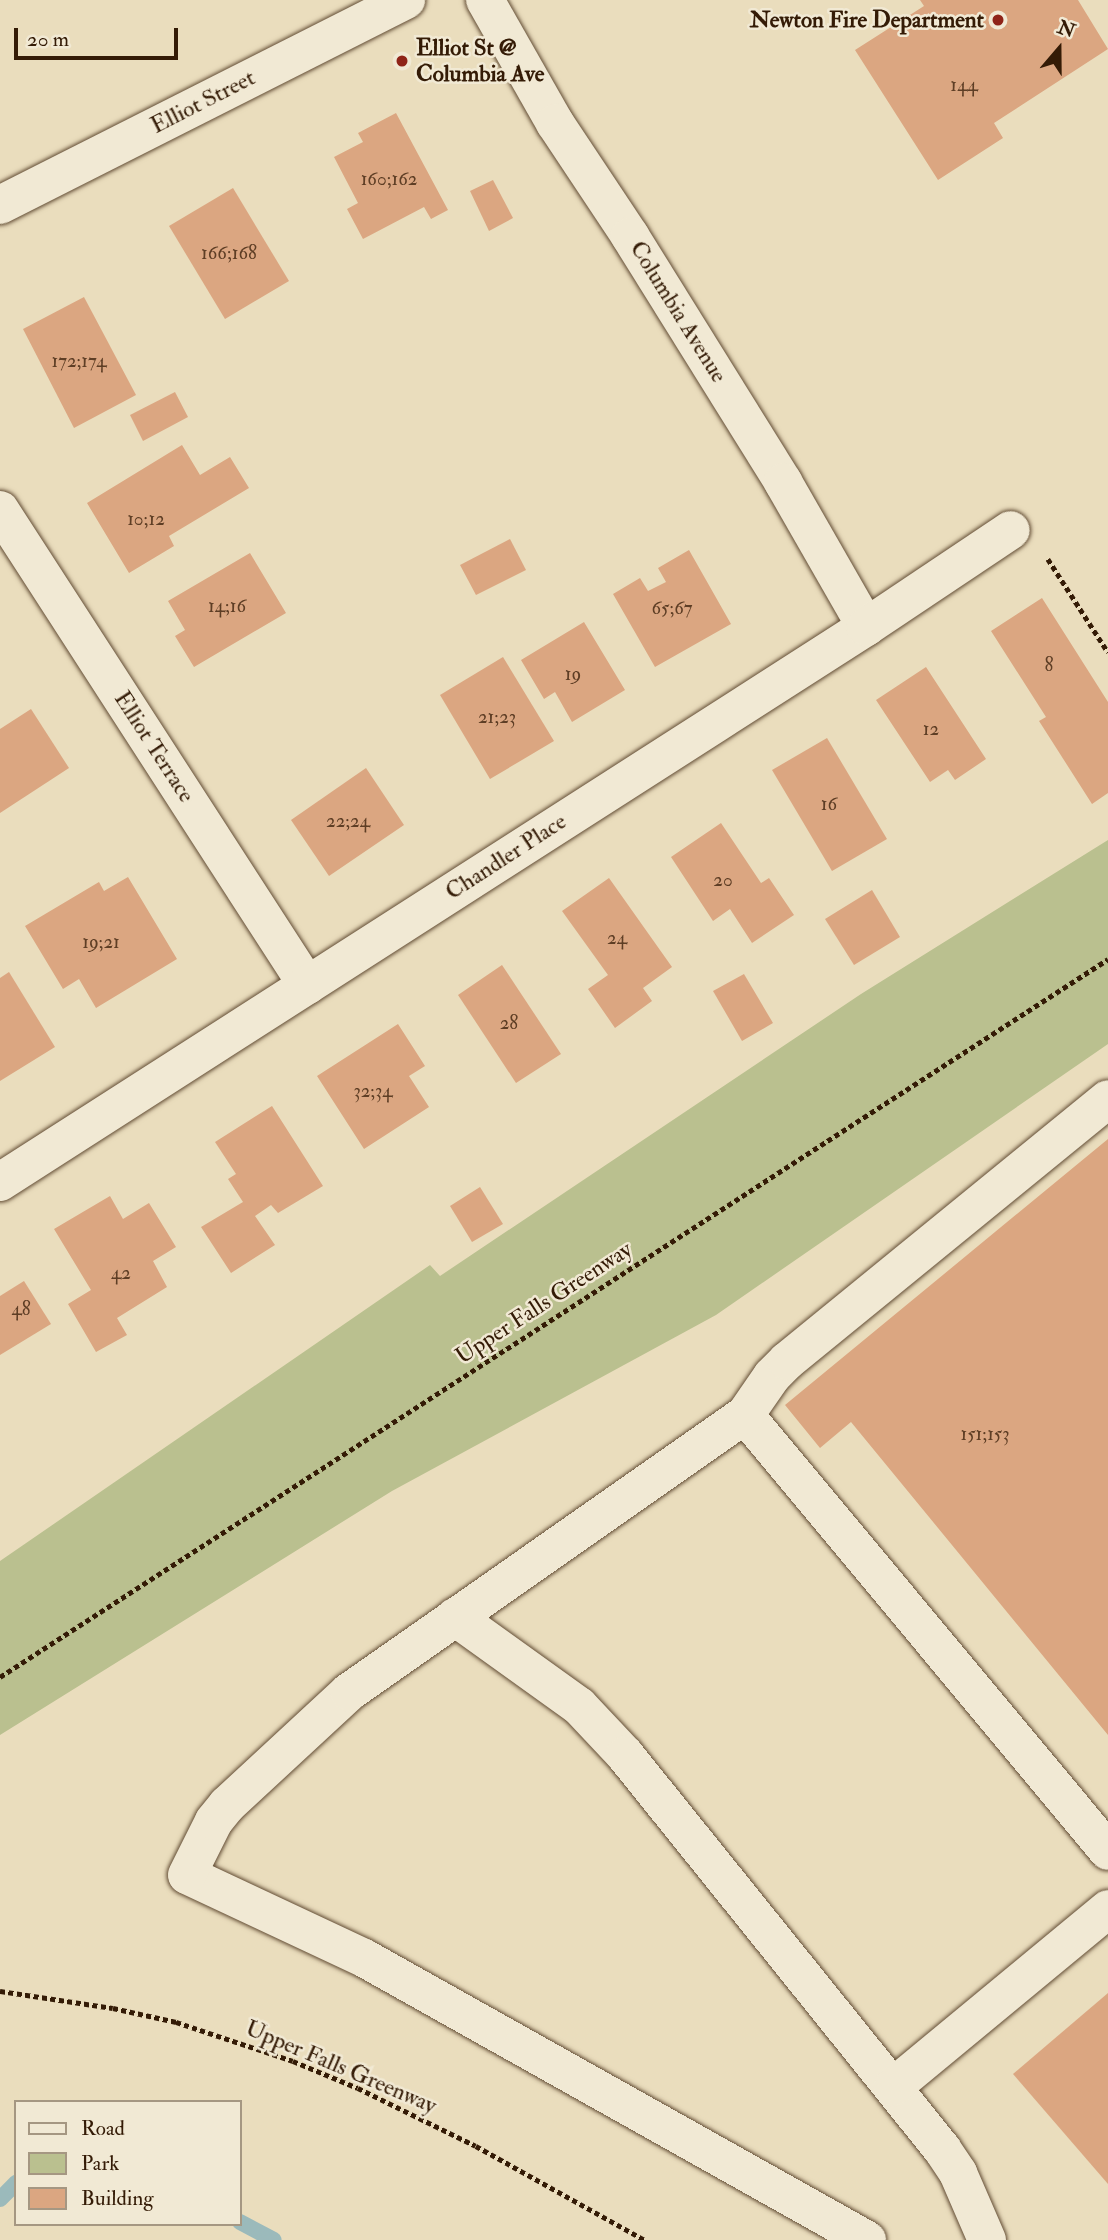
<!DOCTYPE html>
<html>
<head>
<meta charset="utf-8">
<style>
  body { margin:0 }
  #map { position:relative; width:1108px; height:2240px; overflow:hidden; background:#eaddbd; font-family:"IM FELL Double Pica",serif }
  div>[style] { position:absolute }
  .green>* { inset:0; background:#bac08f }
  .stream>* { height:16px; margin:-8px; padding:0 8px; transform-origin:8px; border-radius:8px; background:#9bbabb }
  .building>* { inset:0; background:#dba681 }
  .path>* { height:4.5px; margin-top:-2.25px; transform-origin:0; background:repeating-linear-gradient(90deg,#341b06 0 5px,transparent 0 8.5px) }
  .roads { filter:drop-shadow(0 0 2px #624c34) drop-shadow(0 0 2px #624c34) }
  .minor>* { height:38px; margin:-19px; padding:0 19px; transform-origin:19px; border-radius:19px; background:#f1e9d4 }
  .dots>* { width:19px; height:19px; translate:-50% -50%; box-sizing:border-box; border:4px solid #f1e9d4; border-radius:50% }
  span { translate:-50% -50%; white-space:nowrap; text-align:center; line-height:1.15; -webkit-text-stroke:5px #f1e9d4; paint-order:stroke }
  .number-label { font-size:19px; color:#5e3e25 }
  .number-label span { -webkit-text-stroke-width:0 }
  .poi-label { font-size:23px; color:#341b06; font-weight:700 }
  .right { translate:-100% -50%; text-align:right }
  .left { translate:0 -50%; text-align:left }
  .street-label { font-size:23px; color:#341b06 }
  .legend { position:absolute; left:14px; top:2100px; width:228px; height:126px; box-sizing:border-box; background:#f1e9d4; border:2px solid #a59782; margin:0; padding:9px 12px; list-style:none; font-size:21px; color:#341b06 }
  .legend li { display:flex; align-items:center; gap:14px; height:35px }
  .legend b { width:35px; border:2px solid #a59782 }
  .north { position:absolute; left:1024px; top:14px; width:70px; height:70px; -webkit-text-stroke:5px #f1e9d4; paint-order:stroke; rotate:20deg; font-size:19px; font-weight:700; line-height:28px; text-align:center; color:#341b06 }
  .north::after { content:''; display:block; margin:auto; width:24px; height:32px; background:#341b06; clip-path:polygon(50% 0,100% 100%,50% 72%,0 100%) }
  .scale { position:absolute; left:14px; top:28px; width:164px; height:32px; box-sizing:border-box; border:4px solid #341b06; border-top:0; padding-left:9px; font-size:21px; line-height:24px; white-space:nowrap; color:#341b06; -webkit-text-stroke:5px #f1e9d4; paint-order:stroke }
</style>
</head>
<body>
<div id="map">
  <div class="green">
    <div style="clip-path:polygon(1108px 840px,1108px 1044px,716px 1315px,392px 1491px,0 1735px,0 1561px,430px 1265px,440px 1276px,861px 994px)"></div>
  </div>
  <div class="stream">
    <div style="left:0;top:2199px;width:23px;rotate:-45deg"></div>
    <div style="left:240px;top:2222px;width:38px;rotate:28deg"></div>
  </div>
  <div class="building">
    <div style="clip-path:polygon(920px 0,1078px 0,1108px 49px,994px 123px,1003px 138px,938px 180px,855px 50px,924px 6px)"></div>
    <div style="clip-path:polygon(396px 113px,448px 210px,431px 219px,424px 207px,363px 239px,347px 209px,358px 203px,334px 157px,363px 142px,358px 133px)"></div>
    <div style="clip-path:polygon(493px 180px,513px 218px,489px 231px,470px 191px)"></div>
    <div style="clip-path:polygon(233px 188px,289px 281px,225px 319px,169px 226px)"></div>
    <div style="clip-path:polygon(84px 297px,136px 395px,74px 428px,23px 329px)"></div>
    <div style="clip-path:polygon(175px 392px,188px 417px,143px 441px,130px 415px)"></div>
    <div style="clip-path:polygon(182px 445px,200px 475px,230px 457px,249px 488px,169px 536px,174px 546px,129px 573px,87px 503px)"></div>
    <div style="clip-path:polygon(510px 539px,526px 570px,476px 595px,460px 565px)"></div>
    <div style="clip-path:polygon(689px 550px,731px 624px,655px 667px,613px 594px,640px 578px,648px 591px,666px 582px,658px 568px)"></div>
    <div style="clip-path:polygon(250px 553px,286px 613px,194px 667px,175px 636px,185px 630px,168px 601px)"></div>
    <div style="clip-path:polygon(1042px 598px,1108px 702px,1108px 793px,1092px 804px,1039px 721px,1046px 717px,991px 631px)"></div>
    <div style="clip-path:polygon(584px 622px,625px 690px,572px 722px,555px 692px,544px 699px,521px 660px)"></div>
    <div style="clip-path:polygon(503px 657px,554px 741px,490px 779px,440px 695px)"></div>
    <div style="clip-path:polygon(926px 667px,986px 759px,955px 780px,948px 770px,930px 782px,876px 700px)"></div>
    <div style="clip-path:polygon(31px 709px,69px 768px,0 813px,0 729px)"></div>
    <div style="clip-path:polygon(827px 738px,887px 839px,832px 871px,772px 770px)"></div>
    <div style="clip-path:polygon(366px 768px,404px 825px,329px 876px,291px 820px)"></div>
    <div style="clip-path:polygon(721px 823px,761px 883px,769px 878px,794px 915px,752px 943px,730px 909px,713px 921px,671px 857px)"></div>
    <div style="clip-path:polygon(128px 877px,177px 959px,96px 1008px,79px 979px,63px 989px,25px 926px,99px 882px,104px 891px)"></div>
    <div style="clip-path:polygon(609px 878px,672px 967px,643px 988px,652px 1001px,615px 1028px,588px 989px,608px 975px,562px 911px)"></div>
    <div style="clip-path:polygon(872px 890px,900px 937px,854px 965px,825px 919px)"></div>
    <div style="clip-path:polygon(502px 965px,561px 1054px,516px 1083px,458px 995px)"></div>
    <div style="clip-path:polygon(9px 972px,55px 1047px,0 1081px,0 978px)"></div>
    <div style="clip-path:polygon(744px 974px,773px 1023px,742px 1041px,713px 991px)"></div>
    <div style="clip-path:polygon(398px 1024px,425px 1066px,409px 1076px,429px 1107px,364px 1149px,317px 1076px)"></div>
    <div style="clip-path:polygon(272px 1106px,323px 1186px,278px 1213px,271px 1205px,255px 1216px,275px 1245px,231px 1273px,201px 1227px,243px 1202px,228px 1179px,236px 1174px,215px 1142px)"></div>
    <div style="clip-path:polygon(1108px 1139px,1108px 1735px,851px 1422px,820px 1448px,785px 1405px)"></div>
    <div style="clip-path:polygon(480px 1187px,503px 1224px,472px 1242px,450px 1206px)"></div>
    <div style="clip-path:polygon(110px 1196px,123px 1219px,149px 1203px,176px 1247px,153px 1261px,167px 1287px,117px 1318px,127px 1335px,96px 1352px,68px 1304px,91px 1290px,54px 1229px)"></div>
    <div style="clip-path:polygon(24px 1281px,51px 1324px,0 1355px,0 1296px)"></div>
    <div style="clip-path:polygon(1108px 1993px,1108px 2184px,1013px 2074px)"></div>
  </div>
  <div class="path">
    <div style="left:1048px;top:559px;width:111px;rotate:57.2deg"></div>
    <div style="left:0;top:1677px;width:1320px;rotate:-32.94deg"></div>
    <div style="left:0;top:1991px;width:114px;rotate:8.6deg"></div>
    <div style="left:113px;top:2008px;width:65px;rotate:12.5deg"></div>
    <div style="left:176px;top:2022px;width:123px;rotate:18.4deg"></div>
    <div style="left:293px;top:2061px;width:70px;rotate:22.6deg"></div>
    <div style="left:358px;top:2088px;width:131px;rotate:26.2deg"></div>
    <div style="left:476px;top:2146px;width:193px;rotate:29.1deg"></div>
  </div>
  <div class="roads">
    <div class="minor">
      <div style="left:485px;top:0;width:142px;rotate:60.4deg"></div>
      <div style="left:555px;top:123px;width:136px;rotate:56.4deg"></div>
      <div style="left:630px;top:236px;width:290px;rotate:58.1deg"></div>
      <div style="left:783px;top:482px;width:167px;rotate:60.2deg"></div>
      <div style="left:0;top:205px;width:455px;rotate:-26.8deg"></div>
      <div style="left:0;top:510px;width:566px;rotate:57.12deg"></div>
      <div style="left:0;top:1182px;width:1029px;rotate:-32.65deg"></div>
      <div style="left:866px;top:627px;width:174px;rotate:-33.8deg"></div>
      <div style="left:745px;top:1415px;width:567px;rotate:50.22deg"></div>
      <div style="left:455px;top:1617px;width:153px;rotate:35.7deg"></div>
      <div style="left:579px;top:1706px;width:67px;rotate:46.8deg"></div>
      <div style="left:625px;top:1755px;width:506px;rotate:51.18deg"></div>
      <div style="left:942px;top:2149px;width:29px;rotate:56deg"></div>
      <div style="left:958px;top:2173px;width:73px;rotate:66.6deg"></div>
      <div style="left:893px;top:2087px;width:279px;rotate:-39.6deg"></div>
      <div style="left:867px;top:2240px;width:577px;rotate:-150.72deg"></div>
      <div style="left:364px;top:1958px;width:195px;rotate:-154.9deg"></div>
      <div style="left:187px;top:1875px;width:60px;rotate:-63.4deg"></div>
      <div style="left:214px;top:1821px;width:21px;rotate:-51deg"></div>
      <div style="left:227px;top:1805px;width:166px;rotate:-42.8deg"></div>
      <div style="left:349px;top:1692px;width:483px;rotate:-35deg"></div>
      <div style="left:745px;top:1415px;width:47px;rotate:-55.3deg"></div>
      <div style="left:772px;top:1376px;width:21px;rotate:-45deg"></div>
      <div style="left:787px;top:1361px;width:414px;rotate:-39.2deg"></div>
    </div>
  </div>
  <div class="dots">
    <div style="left:998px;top:20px;background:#8f2418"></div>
    <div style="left:402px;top:61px;background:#8f2418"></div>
  </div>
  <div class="number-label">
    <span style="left:964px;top:86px">144</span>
    <span style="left:389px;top:180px">160;162</span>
    <span style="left:229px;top:254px">166;168</span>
    <span style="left:79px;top:362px">172;174</span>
    <span style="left:146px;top:520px">10;12</span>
    <span style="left:227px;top:607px">14;16</span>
    <span style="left:672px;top:609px">65;67</span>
    <span style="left:1049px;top:666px">8</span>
    <span style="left:573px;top:675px">19</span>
    <span style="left:497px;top:718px">21;23</span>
    <span style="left:931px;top:730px">12</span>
    <span style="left:829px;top:805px">16</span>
    <span style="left:348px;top:822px">22;24</span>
    <span style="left:723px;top:881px">20</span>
    <span style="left:617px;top:939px">24</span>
    <span style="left:101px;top:943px">19;21</span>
    <span style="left:509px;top:1024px">28</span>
    <span style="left:373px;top:1092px">32;34</span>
    <span style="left:121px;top:1274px">42</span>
    <span style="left:21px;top:1310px">48</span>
    <span style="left:985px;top:1435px">151;153</span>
  </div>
  <div class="poi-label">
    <span class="right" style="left:984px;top:20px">Newton Fire Department</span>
    <span class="left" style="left:416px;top:61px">Elliot St @<br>Columbia Ave</span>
  </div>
  <div class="street-label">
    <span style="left:203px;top:102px;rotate:-27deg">Elliot Street</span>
    <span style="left:678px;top:312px;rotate:58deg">Columbia Avenue</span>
    <span style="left:154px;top:747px;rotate:57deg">Elliot Terrace</span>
    <span style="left:506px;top:857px;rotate:-33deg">Chandler Place</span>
    <span style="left:544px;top:1303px;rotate:-33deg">Upper Falls Greenway</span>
    <span style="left:341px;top:2067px;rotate:23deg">Upper Falls Greenway</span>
  </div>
  <ul class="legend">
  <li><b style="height:9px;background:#f1e9d4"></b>Road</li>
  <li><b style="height:19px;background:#bac08f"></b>Park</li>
  <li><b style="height:19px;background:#dba681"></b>Building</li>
  </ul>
  <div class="north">N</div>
  <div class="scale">20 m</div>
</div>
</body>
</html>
